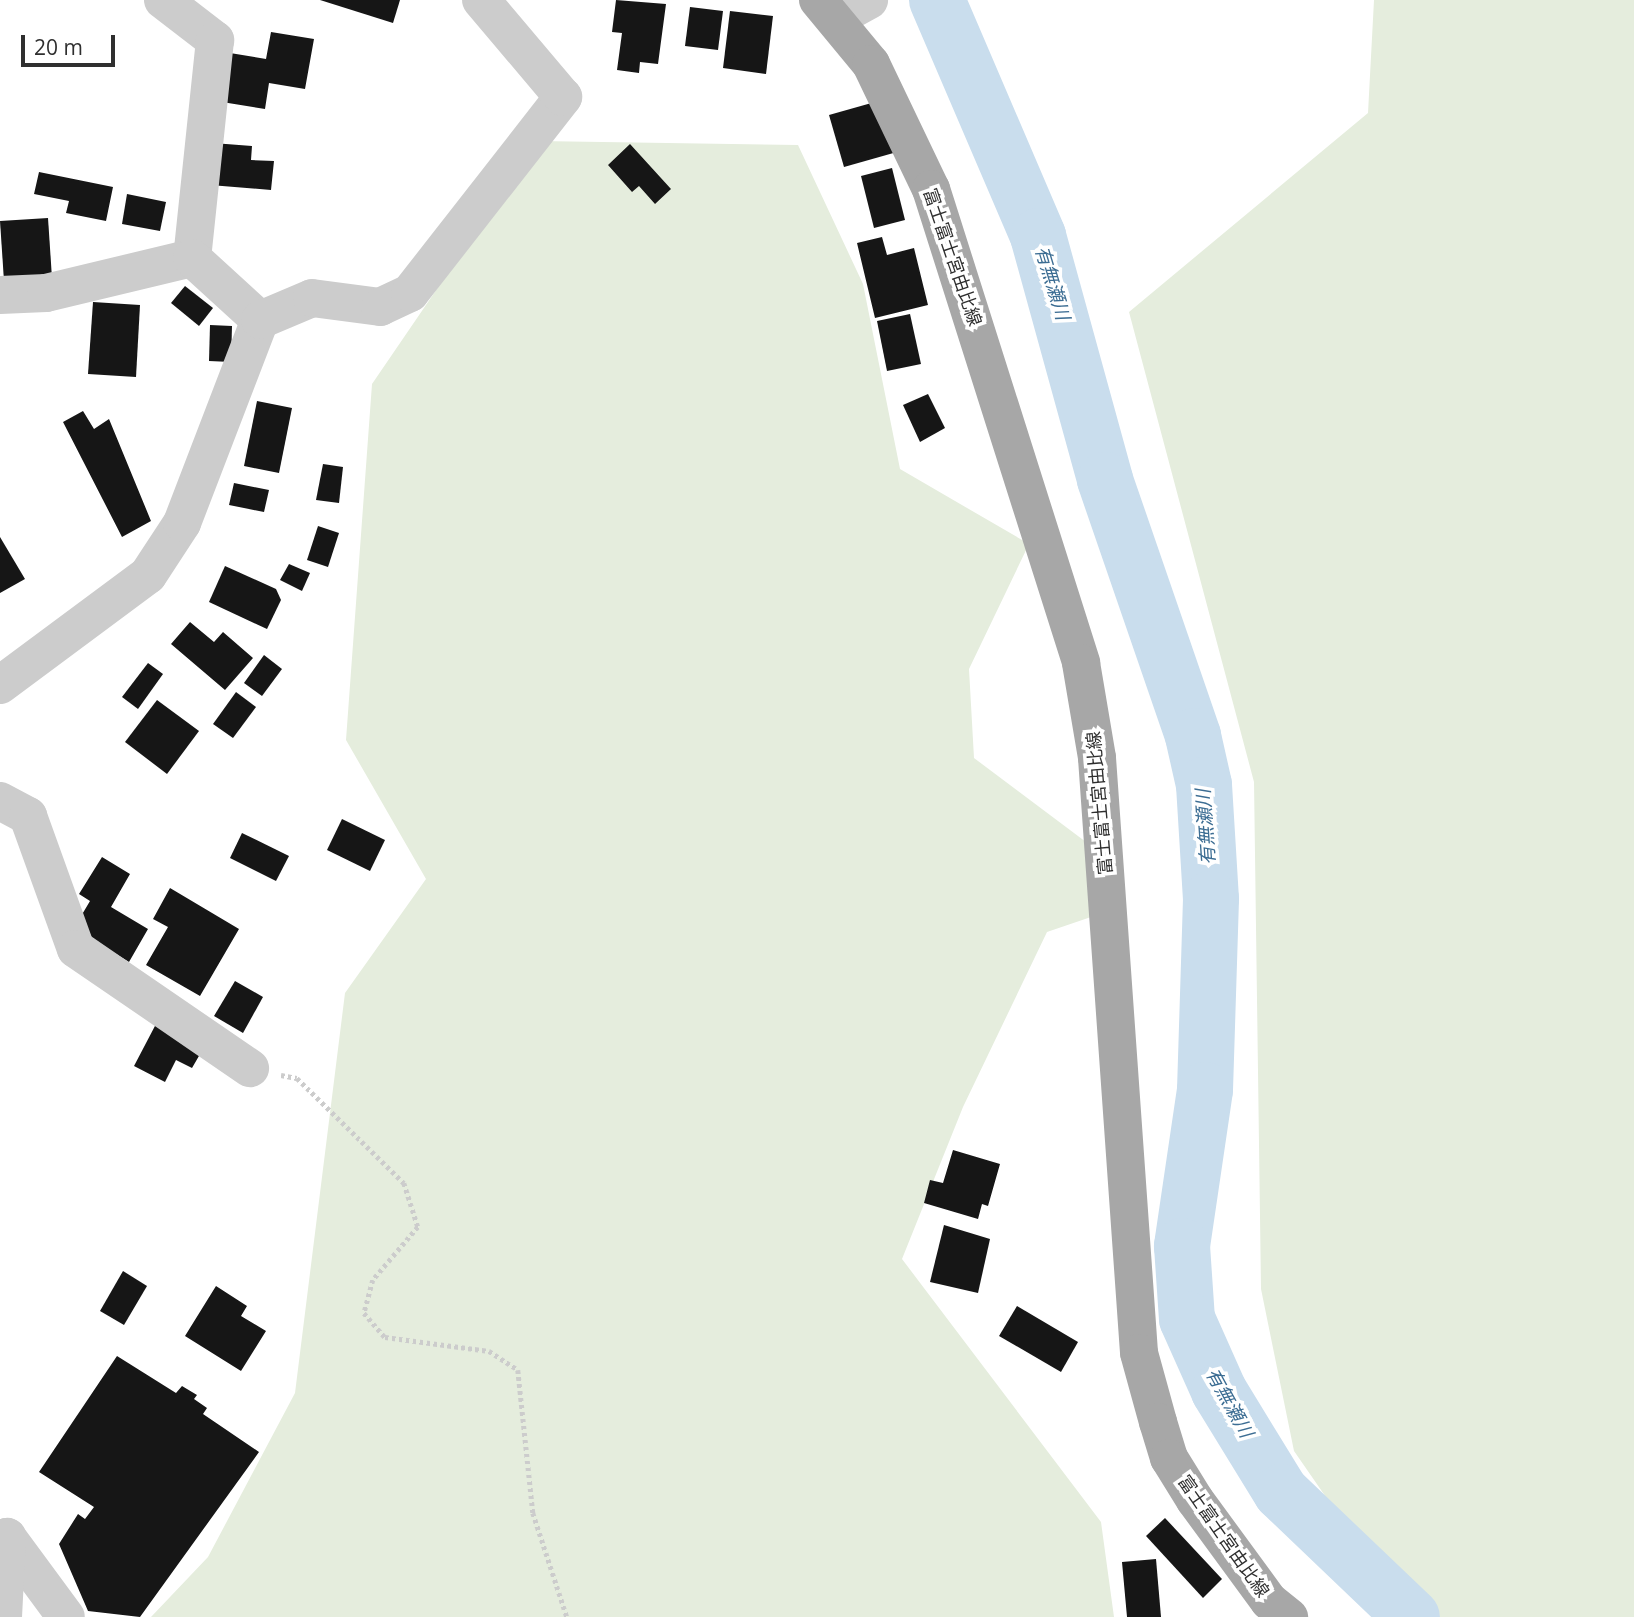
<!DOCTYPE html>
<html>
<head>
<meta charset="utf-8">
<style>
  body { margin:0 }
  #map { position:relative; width:1634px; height:1617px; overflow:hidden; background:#fff; font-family:"Open Sans","Noto Sans JP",sans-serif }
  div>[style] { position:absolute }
  .green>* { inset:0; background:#e5eddd }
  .river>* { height:56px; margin:-28px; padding:0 28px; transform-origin:28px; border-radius:28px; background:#c9dded }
  .building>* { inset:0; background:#161616 }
  .path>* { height:4.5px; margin-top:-2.25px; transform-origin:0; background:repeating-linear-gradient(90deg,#ccc 0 3.5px,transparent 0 7px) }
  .minor>* { height:38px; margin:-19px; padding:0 19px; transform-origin:19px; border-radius:19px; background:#ccc }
  .major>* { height:38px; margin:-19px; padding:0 19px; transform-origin:19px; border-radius:19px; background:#a7a7a7 }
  span { translate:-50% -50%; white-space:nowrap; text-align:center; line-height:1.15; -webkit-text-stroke:7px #fff; paint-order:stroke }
  .street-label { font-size:18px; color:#2f2f2f }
  .water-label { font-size:19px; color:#3c6d93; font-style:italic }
  .scale { position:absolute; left:21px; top:35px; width:94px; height:32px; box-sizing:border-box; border:4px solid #2f2f2f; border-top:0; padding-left:9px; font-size:21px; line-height:24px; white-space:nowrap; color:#2f2f2f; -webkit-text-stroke:5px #fff; paint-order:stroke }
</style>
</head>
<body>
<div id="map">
  <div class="green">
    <div style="clip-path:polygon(1374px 0,1634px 0,1634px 1617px,1409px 1617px,1294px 1451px,1261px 1289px,1254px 782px,1129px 312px,1368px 113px)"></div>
    <div style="clip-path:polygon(538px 141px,798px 145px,863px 284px,900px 469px,1029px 544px,969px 669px,974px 758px,1086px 842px,1091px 917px,1047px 932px,963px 1107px,902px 1259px,1101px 1522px,1114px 1617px,151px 1617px,208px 1557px,295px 1393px,345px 993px,426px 879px,346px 740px,372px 384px)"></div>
  </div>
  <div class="river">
    <div style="left:937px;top:0;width:257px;rotate:66.8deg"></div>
    <div style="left:1038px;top:236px;width:253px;rotate:74.6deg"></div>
    <div style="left:1105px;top:480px;width:271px;rotate:71deg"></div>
    <div style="left:1193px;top:736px;width:50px;rotate:77.3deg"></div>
    <div style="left:1204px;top:785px;width:114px;rotate:86.5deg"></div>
    <div style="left:1211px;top:899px;width:191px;rotate:91.8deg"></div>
    <div style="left:1205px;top:1090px;width:158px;rotate:98.4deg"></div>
    <div style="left:1182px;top:1246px;width:73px;rotate:86.1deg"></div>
    <div style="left:1187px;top:1319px;width:79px;rotate:66deg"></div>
    <div style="left:1219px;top:1391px;width:119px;rotate:58.5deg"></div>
    <div style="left:1281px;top:1492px;width:181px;rotate:43.7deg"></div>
  </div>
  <div class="building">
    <div style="clip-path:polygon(320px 0,400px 0,393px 23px)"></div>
    <div style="clip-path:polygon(616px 0,666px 4px,658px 64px,640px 62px,639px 73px,617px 70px,622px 33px,612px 32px)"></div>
    <div style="clip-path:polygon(690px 7px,723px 11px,718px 50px,685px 46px)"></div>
    <div style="clip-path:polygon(730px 11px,773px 16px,766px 74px,723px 68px)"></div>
    <div style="clip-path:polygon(271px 32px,314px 39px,305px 89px,269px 83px,265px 109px,222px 102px,230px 53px,266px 59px)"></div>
    <div style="clip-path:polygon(875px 102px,897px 152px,844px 167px,829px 115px)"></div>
    <div style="clip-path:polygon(213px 143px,252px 146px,251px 160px,274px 161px,271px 190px,210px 185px)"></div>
    <div style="clip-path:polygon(630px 144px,671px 189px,655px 204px,639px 186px,632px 192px,608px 165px)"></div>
    <div style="clip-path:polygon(892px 168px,905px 220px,874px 228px,861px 176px)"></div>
    <div style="clip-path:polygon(39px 172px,113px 187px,106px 221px,66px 213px,69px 201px,34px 194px)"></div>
    <div style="clip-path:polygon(127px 194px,166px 202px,160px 231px,122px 224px)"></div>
    <div style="clip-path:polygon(48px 218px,52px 278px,4px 281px,0 221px)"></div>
    <div style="clip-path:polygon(882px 237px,887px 255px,914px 248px,928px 305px,875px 318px,857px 243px)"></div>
    <div style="clip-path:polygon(185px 286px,213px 308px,199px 326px,171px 303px)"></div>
    <div style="clip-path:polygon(93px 302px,140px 305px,136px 377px,88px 374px)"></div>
    <div style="clip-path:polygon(910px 314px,921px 364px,887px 371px,877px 321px)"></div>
    <div style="clip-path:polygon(210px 325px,232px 326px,231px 362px,209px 361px)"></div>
    <div style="clip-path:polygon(928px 394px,945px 428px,920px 442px,903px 405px)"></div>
    <div style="clip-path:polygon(257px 401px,292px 408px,279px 473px,244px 466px)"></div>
    <div style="clip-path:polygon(83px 411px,94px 429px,109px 419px,151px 521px,122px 537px,63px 422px)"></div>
    <div style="clip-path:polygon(323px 464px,343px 467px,339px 503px,316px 500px)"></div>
    <div style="clip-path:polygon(234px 483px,269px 490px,264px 512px,229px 505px)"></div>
    <div style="clip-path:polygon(318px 526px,339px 533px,328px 567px,307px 560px)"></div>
    <div style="clip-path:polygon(0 537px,25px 579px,0 593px)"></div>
    <div style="clip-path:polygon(289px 564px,310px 573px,302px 591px,280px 580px)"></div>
    <div style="clip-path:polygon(225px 566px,276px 589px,281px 600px,267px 629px,209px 602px)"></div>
    <div style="clip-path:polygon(190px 622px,214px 642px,223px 632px,253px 658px,225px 690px,171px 644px)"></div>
    <div style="clip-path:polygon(264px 655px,282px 669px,262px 696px,244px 683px)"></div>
    <div style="clip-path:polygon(148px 663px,163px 674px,138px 709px,122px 697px)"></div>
    <div style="clip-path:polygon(236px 692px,256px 707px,233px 738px,213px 724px)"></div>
    <div style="clip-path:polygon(157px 700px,199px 731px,167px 774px,125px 742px)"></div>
    <div style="clip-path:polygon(342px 819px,385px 840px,370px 871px,327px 850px)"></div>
    <div style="clip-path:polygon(242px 833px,289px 856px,276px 881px,230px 858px)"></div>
    <div style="clip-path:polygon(102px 857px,130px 874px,111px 907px,148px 929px,129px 962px,74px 928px,90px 901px,79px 894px)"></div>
    <div style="clip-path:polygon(170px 888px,239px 929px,200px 996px,146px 965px,168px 927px,153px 919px)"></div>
    <div style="clip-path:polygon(235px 981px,263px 997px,243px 1033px,214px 1016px)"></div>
    <div style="clip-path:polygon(156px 1024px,203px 1049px,192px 1068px,176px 1060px,165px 1082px,134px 1066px)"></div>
    <div style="clip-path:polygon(953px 1150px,1000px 1164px,988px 1206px,982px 1204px,978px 1219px,924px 1203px,930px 1180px,943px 1183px)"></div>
    <div style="clip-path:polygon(944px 1225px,990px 1239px,978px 1293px,930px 1282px)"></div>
    <div style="clip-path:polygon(123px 1271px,147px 1286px,124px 1325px,100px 1311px)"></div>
    <div style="clip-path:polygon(216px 1286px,247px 1306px,241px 1316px,266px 1331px,241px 1371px,185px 1336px)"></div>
    <div style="clip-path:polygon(1017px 1306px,1078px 1342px,1061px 1372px,999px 1336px)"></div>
    <div style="clip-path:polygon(117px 1356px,176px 1393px,182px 1386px,197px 1395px,194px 1399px,207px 1408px,203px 1414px,259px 1452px,140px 1617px,88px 1611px,59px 1544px,78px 1514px,85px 1519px,94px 1507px,39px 1472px)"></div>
    <div style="clip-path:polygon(1165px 1518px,1222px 1579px,1203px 1598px,1146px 1536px)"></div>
    <div style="clip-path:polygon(1156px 1559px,1161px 1617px,1127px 1617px,1122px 1562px)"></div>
  </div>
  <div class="path">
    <div style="left:281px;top:1075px;width:16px;rotate:11deg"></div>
    <div style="left:297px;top:1078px;width:150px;rotate:44.5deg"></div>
    <div style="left:404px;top:1183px;width:46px;rotate:72.3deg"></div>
    <div style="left:418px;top:1227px;width:70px;rotate:130.3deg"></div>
    <div style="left:373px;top:1280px;width:34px;rotate:105deg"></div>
    <div style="left:364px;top:1313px;width:32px;rotate:49deg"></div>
    <div style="left:385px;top:1337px;width:105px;rotate:7.7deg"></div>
    <div style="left:489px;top:1351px;width:35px;rotate:33deg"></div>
    <div style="left:518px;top:1370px;width:144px;rotate:84deg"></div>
    <div style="left:533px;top:1513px;width:109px;rotate:71.9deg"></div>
  </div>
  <div class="minor">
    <div style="left:163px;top:0;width:66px;rotate:37.6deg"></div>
    <div style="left:215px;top:40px;width:219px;rotate:96deg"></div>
    <div style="left:835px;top:19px;width:39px;rotate:-29deg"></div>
    <div style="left:0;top:295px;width:46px;rotate:-2.5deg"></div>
    <div style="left:46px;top:293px;width:150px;rotate:-13.5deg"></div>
    <div style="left:192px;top:258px;width:92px;rotate:42.4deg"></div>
    <div style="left:0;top:685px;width:184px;rotate:-36.6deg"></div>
    <div style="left:148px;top:575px;width:62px;rotate:-56.8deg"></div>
    <div style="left:182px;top:523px;width:217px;rotate:-69deg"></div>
    <div style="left:260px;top:320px;width:56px;rotate:-22.9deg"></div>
    <div style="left:312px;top:298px;width:69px;rotate:7.5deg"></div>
    <div style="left:380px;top:307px;width:33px;rotate:-25deg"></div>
    <div style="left:410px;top:293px;width:249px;rotate:-52deg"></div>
    <div style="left:563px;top:97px;width:127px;rotate:-130.2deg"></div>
    <div style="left:0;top:801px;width:32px;rotate:28deg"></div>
    <div style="left:28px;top:816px;width:141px;rotate:70.2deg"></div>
    <div style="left:76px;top:949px;width:211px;rotate:34.4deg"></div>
    <div style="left:0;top:1540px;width:8px;rotate:-23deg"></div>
    <div style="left:7px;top:1537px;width:99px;rotate:53.6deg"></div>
    <div style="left:3px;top:1617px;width:80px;rotate:-87.1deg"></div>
  </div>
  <div class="major">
    <div style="left:818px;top:0;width:83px;rotate:50.4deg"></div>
    <div style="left:871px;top:64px;width:139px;rotate:64.4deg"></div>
    <div style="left:931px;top:189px;width:497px;rotate:72.4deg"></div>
    <div style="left:1081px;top:663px;width:96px;rotate:80.4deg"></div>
    <div style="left:1097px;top:758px;width:596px;rotate:85.96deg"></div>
    <div style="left:1139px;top:1353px;width:72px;rotate:74.6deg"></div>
    <div style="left:1158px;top:1422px;width:38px;rotate:73deg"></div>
    <div style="left:1169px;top:1458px;width:49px;rotate:58.2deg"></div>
    <div style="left:1195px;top:1500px;width:125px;rotate:53.8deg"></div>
    <div style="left:1269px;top:1601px;width:26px;rotate:39deg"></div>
  </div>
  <div class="street-label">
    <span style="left:953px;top:257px;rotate:71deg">富士富士宮由比線</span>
    <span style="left:1099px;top:803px;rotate:-95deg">富士富士宮由比線</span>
    <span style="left:1224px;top:1536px;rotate:55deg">富士富士宮由比線</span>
  </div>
  <div class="water-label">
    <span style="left:1052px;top:283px;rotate:73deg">有無瀬川</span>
    <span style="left:1206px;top:827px;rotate:-94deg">有無瀬川</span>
    <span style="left:1229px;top:1403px;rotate:61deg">有無瀬川</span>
  </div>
  <div class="scale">20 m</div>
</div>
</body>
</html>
